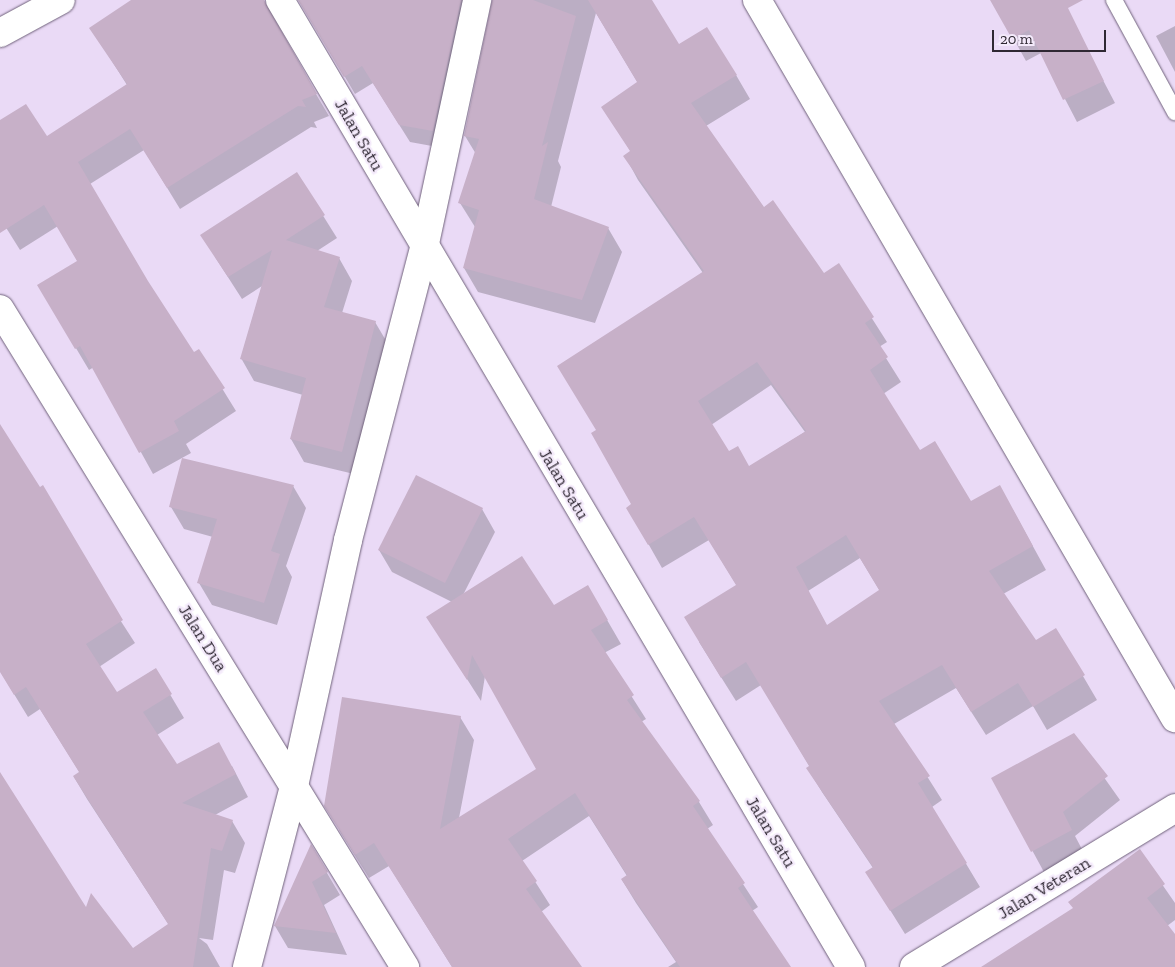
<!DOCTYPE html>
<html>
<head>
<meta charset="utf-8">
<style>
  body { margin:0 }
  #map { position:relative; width:1175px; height:967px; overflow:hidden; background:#eadaf6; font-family:"Zilla Slab",serif }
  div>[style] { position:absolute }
  .shadow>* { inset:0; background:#0003 }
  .building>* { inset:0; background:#c7b0c8 }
  .roads { filter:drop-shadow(0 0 1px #70627b) drop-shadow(0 0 1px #70627b) }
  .lane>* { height:16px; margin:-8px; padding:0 8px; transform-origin:8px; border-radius:8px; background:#fff }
  .street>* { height:28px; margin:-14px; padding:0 14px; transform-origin:14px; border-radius:14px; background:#fff }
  span { translate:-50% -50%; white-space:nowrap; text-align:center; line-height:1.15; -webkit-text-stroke:4.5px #f4eafb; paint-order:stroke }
  .street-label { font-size:18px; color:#2f2833 }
  .scale { position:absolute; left:992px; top:30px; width:114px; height:22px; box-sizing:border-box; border:2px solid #2f2833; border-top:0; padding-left:6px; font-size:15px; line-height:18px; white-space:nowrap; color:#2f2833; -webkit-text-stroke:4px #f4eafb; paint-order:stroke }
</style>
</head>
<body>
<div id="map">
  <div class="shadow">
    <div style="clip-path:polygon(142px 0,229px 0,275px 25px,329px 116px,314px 122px,317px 128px,311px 127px,180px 209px,144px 150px,90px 184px,147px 282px,194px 354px,199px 351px,236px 411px,186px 444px,191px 453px,153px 474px,94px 367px,89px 370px,39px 286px,78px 262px,58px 226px,20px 250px,0 218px,0 122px,47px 138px,127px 85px,91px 28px)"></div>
    <div style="clip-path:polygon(311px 0,471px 0,443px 148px,410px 142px,373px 83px,355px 94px,305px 9px)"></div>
    <div style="clip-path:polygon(evenodd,493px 0,650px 0,678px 46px,736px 75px,750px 99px,706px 126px,764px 208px,824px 274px,838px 265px,887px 342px,879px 347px,901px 382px,883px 394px,919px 452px,971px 503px,1013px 510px,1046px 570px,1003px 594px,1035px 642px,1056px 630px,1097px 700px,1047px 730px,1033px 706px,986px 735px,956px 688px,894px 724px,942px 800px,932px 807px,980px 887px,905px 934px,867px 873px,873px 868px,822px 792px,808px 769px,810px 767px,761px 685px,736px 701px,699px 642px,737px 586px,709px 540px,662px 568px,628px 508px,633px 505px,597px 431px,703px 273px,638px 180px,625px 156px,631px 152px,603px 107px,638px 83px,596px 13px,558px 161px,561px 167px,551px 207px,608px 228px,622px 252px,595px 323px,478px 292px,464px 268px,475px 227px,460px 203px,476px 154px,465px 136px,493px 0,771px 385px,805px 432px,749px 467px,729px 453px,711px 425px,771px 385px,493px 0,860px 558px,880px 591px,827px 626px,808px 591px,860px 558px)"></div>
    <div style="clip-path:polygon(992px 0,1061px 0,1115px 103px,1077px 122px,1041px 53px,1026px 61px)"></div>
    <div style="clip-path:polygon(1175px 26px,1175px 72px,1156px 36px)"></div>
    <div style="clip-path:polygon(297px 174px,337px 238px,317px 251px,339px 258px,352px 281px,342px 313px,375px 322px,388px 344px,354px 474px,304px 462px,291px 439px,303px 395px,254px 381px,241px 358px,262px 286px,242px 299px,215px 257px)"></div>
    <div style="clip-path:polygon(0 434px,135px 643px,99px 667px,116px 694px,155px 669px,184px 718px,157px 735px,177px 766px,232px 766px,248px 797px,215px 815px,232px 821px,245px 843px,235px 873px,224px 870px,213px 940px,199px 938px,207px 944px,220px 967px,0 967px,0 774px,86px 910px,132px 950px,169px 925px,87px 799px,74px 777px,80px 773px,40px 709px,28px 717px,0 671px)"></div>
    <div style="clip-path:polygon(293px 486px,306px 508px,286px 566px,292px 577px,277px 625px,212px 605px,199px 583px,213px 537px,184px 529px,171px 507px)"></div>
    <div style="clip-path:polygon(482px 509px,495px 532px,463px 595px,554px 607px,588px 587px,621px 644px,604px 653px,646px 719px,641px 722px,699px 802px,713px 825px,707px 829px,758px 907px,752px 911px,790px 967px,668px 967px,676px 962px,636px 903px,622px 880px,627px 876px,589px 816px,522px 861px,550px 905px,541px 912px,580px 967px,452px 967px,389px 866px,369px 878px,339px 830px,460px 717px,474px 740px,459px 818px,538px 770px,485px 676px,481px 701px,428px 618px,452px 602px,392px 572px,379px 550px)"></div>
    <div style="clip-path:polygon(1074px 735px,1120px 800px,1075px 836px,1084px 853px,1045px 874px,993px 778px)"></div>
    <div style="clip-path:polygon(311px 846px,340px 895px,324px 905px,347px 955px,288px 948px,275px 926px)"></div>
    <div style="clip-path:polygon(1139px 851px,1175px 903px,1175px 920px,1167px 926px,1175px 936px,1175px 967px,985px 967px,1074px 909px)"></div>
  </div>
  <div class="building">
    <div style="clip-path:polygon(131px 0,264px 0,317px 94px,302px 100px,306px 107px,298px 106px,167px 188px,130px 129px,78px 162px,148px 281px,194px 352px,199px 349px,225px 388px,174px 421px,179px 431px,139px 453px,80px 346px,75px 349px,37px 285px,77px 261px,44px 205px,0 233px,0 120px,26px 104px,47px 136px,127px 84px,89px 28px)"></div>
    <div style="clip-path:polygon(298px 0,461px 0,433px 131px,399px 125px,362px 66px,344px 77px)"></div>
    <div style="clip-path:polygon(492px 0,533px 0,576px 16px,542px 146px,548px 142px,534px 199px,609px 227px,582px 300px,463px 268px,479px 210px,458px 203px,479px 139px,464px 136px)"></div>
    <div style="clip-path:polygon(evenodd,588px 0,652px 0,679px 44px,707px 27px,737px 75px,691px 103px,764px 207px,773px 200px,824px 273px,839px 263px,874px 317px,865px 323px,888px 357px,870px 370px,920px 450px,935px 441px,971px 501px,1000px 485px,1033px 546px,989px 571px,1036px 640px,1056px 628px,1085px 675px,1033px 707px,1018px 683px,971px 712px,942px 665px,879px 701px,930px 776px,918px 783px,967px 863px,890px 911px,865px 872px,873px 867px,806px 768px,809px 766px,746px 662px,721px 678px,684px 617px,736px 585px,694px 517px,648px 545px,626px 508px,631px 504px,591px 433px,596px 430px,557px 366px,704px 271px,623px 156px,630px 151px,601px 107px,637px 82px,588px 0,757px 362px,806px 431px,749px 466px,738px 446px,729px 451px,698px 401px,757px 362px,588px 0,846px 535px,879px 590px,827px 625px,796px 567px,846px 535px)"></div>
    <div style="clip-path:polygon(990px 0,1083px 0,1068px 8px,1104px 81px,1063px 100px,1029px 30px,1012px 39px)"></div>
    <div style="clip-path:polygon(297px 172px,325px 215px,286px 240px,340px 257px,324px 307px,376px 321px,342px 452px,290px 439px,306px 378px,240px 359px,272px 250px,228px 277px,200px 235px)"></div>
    <div style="clip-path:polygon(0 424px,40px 487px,43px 485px,123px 620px,86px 644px,117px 692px,156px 668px,172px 694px,143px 712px,177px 764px,219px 742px,236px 774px,182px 803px,233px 820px,222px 851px,211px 848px,193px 967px,0 967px,0 772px,86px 907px,91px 893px,133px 948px,168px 924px,73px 776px,79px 772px,26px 687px,14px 695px,0 672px)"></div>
    <div style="clip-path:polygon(182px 458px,294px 485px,271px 551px,280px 554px,264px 603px,197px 583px,217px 519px,169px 507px)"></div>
    <div style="clip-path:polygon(416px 475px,483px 508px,445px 583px,378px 550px)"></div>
    <div style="clip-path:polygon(522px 556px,554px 605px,588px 585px,608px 620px,591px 630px,634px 695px,627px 700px,700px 801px,693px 806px,745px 883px,738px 888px,791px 967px,680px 967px,621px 879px,627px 875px,575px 793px,508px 839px,537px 881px,526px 889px,582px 967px,452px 967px,374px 843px,355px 855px,324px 806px,342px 697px,461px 716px,440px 829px,536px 769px,472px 655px,467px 680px,426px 617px)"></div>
    <div style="clip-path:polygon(1074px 733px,1108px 776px,1063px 812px,1072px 830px,1031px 852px,991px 778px)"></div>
    <div style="clip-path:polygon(311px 844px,328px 872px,312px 882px,336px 933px,274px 926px)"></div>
    <div style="clip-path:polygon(1140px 849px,1165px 884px,1147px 898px,1175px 934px,1175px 967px,981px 967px,1073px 908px,1068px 902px)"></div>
  </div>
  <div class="roads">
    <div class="lane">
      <div style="left:1114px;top:0;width:128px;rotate:61.4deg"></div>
    </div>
    <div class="street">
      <div style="left:280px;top:0;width:1123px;rotate:59.44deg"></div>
      <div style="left:757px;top:0;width:831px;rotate:59.79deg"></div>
      <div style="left:0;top:33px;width:69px;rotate:-28.4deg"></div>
      <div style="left:0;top:309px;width:773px;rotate:58.39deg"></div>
      <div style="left:247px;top:967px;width:187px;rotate:-75.4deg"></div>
      <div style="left:294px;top:786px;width:252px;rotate:-77.6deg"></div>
      <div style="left:348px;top:540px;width:302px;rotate:-75.4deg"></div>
      <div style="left:424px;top:248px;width:254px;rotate:-77.9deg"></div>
      <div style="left:914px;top:967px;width:306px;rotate:-31.3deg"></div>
    </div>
  </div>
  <div class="street-label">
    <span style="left:359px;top:135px;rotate:60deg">Jalan Satu</span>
    <span style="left:564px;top:484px;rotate:59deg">Jalan Satu</span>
    <span style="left:203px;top:638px;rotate:58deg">Jalan Dua</span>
    <span style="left:771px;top:832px;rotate:59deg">Jalan Satu</span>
    <span style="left:1044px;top:888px;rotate:-31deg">Jalan Veteran</span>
  </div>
  <div class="scale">20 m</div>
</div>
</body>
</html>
